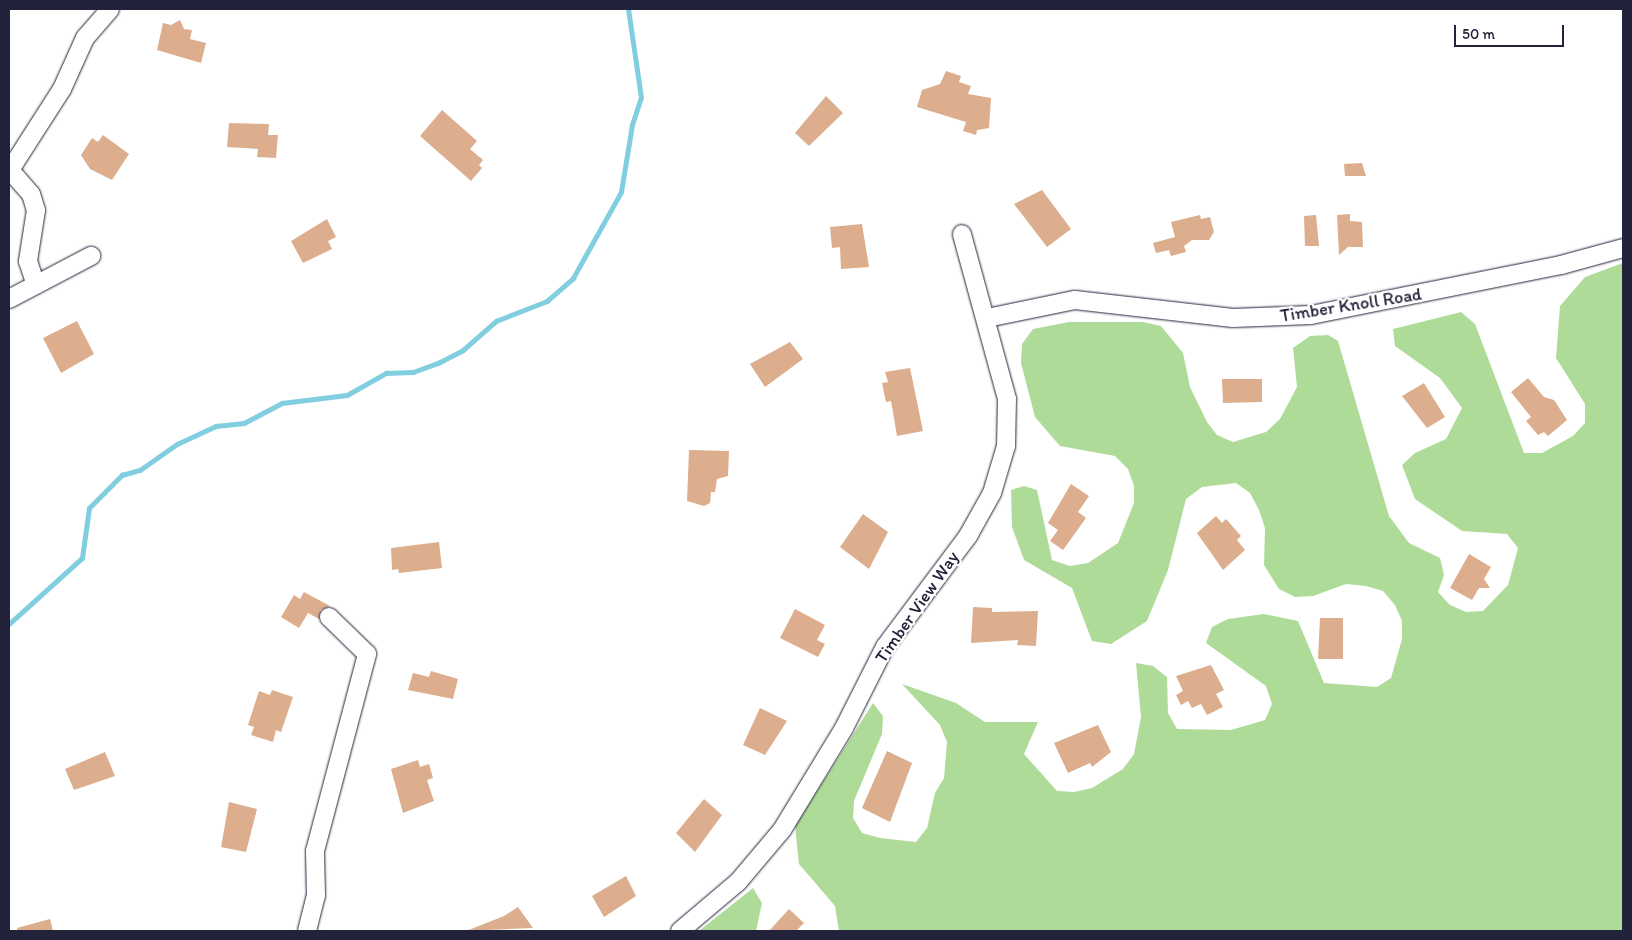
<!DOCTYPE html>
<html>
<head>
<meta charset="utf-8">
<style>
  body { margin:0 }
  #map { position:relative; width:1632px; height:940px; overflow:hidden; background:#fff; font-family:Itim,sans-serif }
  div>[style] { position:absolute }
  .green>* { inset:0; background:#afdb99 }
  .stream>* { height:4.5px; margin:-2.25px; padding:0 2.25px; transform-origin:2.25px; border-radius:2.25px; background:#80cedf }
  .building>* { inset:0; background:#dcae8d }
  .roads { filter:drop-shadow(0 0 1px #22223b) drop-shadow(0 0 1px #22223b) }
  .minor>* { height:18px; margin:-9px; padding:0 9px; transform-origin:9px; border-radius:9px; background:#fff }
  span { translate:-50% -50%; white-space:nowrap; text-align:center; line-height:1.15; -webkit-text-stroke:4.5px #fff; paint-order:stroke }
  .street-label { font-size:18px; color:#22223b }
  .frame { position:absolute; inset:0; border:10px solid #22223b; pointer-events:none }
  .scale { position:absolute; left:1454px; top:25px; width:110px; height:22px; box-sizing:border-box; border:2px solid #22223b; border-top:0; padding-left:6px; font-size:15px; line-height:18px; white-space:nowrap; color:#22223b; -webkit-text-stroke:4px #fff; paint-order:stroke }
</style>
</head>
<body>
<div id="map">
  <div class="green">
    <div style="clip-path:polygon(1623px 263px,1623px 931px,839px 931px,835px 906px,799px 864px,795px 826px,873px 703px,883px 716px,882px 734px,854px 801px,853px 818px,862px 833px,880px 838px,916px 842px,927px 828px,935px 793px,944px 778px,947px 742px,940px 725px,902px 684px,956px 703px,985px 722px,1038px 722px,1024px 754px,1057px 791px,1074px 792px,1092px 788px,1123px 769px,1134px 754px,1141px 717px,1136px 663px,1153px 666px,1167px 677px,1168px 713px,1177px 729px,1231px 730px,1265px 720px,1272px 704px,1266px 686px,1206px 643px,1212px 627px,1228px 619px,1264px 614px,1298px 621px,1324px 683px,1377px 687px,1391px 678px,1402px 639px,1402px 621px,1395px 605px,1383px 591px,1366px 586px,1346px 584px,1313px 596px,1295px 597px,1279px 589px,1264px 565px,1265px 528px,1259px 510px,1250px 493px,1236px 483px,1202px 487px,1186px 499px,1168px 570px,1147px 621px,1111px 644px,1092px 641px,1072px 588px,1024px 560px,1012px 527px,1011px 490px,1024px 486px,1037px 490px,1052px 560px,1070px 566px,1088px 563px,1118px 543px,1134px 503px,1134px 486px,1128px 469px,1115px 456px,1060px 446px,1035px 417px,1021px 363px,1022px 344px,1033px 329px,1069px 322px,1143px 322px,1161px 326px,1183px 353px,1190px 387px,1207px 422px,1217px 435px,1233px 442px,1266px 432px,1280px 419px,1297px 387px,1293px 348px,1310px 336px,1328px 335px,1338px 341px,1389px 516px,1409px 543px,1440px 558px,1444px 575px,1438px 592px,1450px 605px,1466px 612px,1483px 611px,1508px 585px,1518px 548px,1507px 534px,1462px 531px,1415px 499px,1402px 465px,1415px 453px,1446px 439px,1462px 408px,1440px 378px,1395px 346px,1393px 329px,1461px 312px,1475px 324px,1524px 453px,1542px 453px,1573px 436px,1585px 423px,1585px 404px,1556px 358px,1560px 306px,1585px 277px)"></div>
    <div style="clip-path:polygon(753px 888px,762px 903px,756px 931px,699px 931px)"></div>
  </div>
  <div class="stream">
    <div style="left:9px;top:624px;width:98px;rotate:-42.1deg"></div>
    <div style="left:82px;top:558px;width:50px;rotate:-82deg"></div>
    <div style="left:89px;top:508px;width:47px;rotate:-45deg"></div>
    <div style="left:122px;top:475px;width:19px;rotate:-16deg"></div>
    <div style="left:140px;top:470px;width:45px;rotate:-35.1deg"></div>
    <div style="left:177px;top:444px;width:43px;rotate:-24.8deg"></div>
    <div style="left:216px;top:426px;width:28px;rotate:-6deg"></div>
    <div style="left:244px;top:423px;width:43px;rotate:-27.8deg"></div>
    <div style="left:282px;top:403px;width:65px;rotate:-7deg"></div>
    <div style="left:347px;top:395px;width:45px;rotate:-29.4deg"></div>
    <div style="left:386px;top:373px;width:27px;rotate:-2deg"></div>
    <div style="left:413px;top:372px;width:27px;rotate:-20deg"></div>
    <div style="left:438px;top:363px;width:28px;rotate:-27deg"></div>
    <div style="left:463px;top:350px;width:44px;rotate:-41.3deg"></div>
    <div style="left:496px;top:321px;width:55px;rotate:-21.4deg"></div>
    <div style="left:547px;top:301px;width:35px;rotate:-41deg"></div>
    <div style="left:573px;top:278px;width:98px;rotate:-60.8deg"></div>
    <div style="left:621px;top:192px;width:68px;rotate:-80.7deg"></div>
    <div style="left:632px;top:125px;width:28px;rotate:-72deg"></div>
    <div style="left:641px;top:98px;width:90px;rotate:-98.3deg"></div>
  </div>
  <div class="building">
    <div style="clip-path:polygon(180px 20px,184px 29px,192px 30px,190px 39px,206px 43px,201px 63px,157px 50px,163px 23px,171px 25px)"></div>
    <div style="clip-path:polygon(946px 71px,961px 76px,959px 82px,971px 86px,968px 94px,991px 98px,989px 128px,977px 130px,976px 135px,963px 131px,966px 122px,917px 107px,922px 90px,940px 84px)"></div>
    <div style="clip-path:polygon(826px 96px,843px 113px,809px 146px,795px 133px)"></div>
    <div style="clip-path:polygon(442px 110px,477px 141px,470px 149px,483px 160px,479px 165px,482px 168px,471px 181px,420px 136px)"></div>
    <div style="clip-path:polygon(229px 123px,269px 124px,268px 135px,278px 135px,276px 158px,257px 157px,258px 149px,227px 147px)"></div>
    <div style="clip-path:polygon(103px 135px,129px 154px,112px 180px,90px 169px,81px 155px,92px 138px,98px 142px)"></div>
    <div style="clip-path:polygon(1362px 163px,1366px 176px,1345px 176px,1344px 164px)"></div>
    <div style="clip-path:polygon(1042px 190px,1071px 229px,1047px 247px,1014px 204px)"></div>
    <div style="clip-path:polygon(1350px 214px,1350px 221px,1362px 222px,1363px 247px,1348px 247px,1339px 255px,1337px 215px)"></div>
    <div style="clip-path:polygon(1200px 215px,1201px 219px,1210px 217px,1214px 232px,1209px 240px,1192px 240px,1184px 246px,1186px 252px,1171px 256px,1169px 250px,1156px 253px,1153px 243px,1175px 237px,1171px 222px)"></div>
    <div style="clip-path:polygon(1316px 215px,1319px 246px,1305px 246px,1304px 216px)"></div>
    <div style="clip-path:polygon(327px 219px,336px 237px,328px 241px,332px 249px,303px 263px,291px 241px)"></div>
    <div style="clip-path:polygon(862px 224px,869px 267px,841px 269px,840px 247px,832px 248px,830px 227px)"></div>
    <div style="clip-path:polygon(77px 321px,94px 354px,61px 373px,43px 338px)"></div>
    <div style="clip-path:polygon(790px 342px,803px 359px,765px 387px,750px 364px)"></div>
    <div style="clip-path:polygon(910px 368px,923px 431px,897px 436px,891px 401px,886px 402px,882px 383px,888px 382px,885px 372px)"></div>
    <div style="clip-path:polygon(1528px 378px,1544px 397px,1554px 400px,1567px 420px,1548px 436px,1544px 432px,1538px 435px,1526px 421px,1531px 417px,1511px 392px)"></div>
    <div style="clip-path:polygon(1222px 379px,1262px 379px,1262px 402px,1223px 403px)"></div>
    <div style="clip-path:polygon(1424px 383px,1445px 417px,1427px 428px,1402px 396px)"></div>
    <div style="clip-path:polygon(689px 450px,729px 451px,728px 476px,717px 479px,715px 492px,711px 492px,710px 503px,704px 506px,687px 501px)"></div>
    <div style="clip-path:polygon(1071px 484px,1089px 496px,1078px 512px,1086px 518px,1063px 550px,1050px 541px,1058px 530px,1048px 523px)"></div>
    <div style="clip-path:polygon(863px 514px,888px 532px,869px 569px,840px 547px)"></div>
    <div style="clip-path:polygon(1216px 516px,1222px 523px,1226px 519px,1241px 536px,1237px 540px,1245px 550px,1223px 570px,1197px 533px)"></div>
    <div style="clip-path:polygon(439px 542px,442px 568px,399px 573px,398px 569px,392px 570px,391px 548px)"></div>
    <div style="clip-path:polygon(1469px 554px,1491px 567px,1484px 579px,1490px 588px,1479px 588px,1472px 600px,1450px 588px)"></div>
    <div style="clip-path:polygon(304px 592px,330px 606px,321px 610px,319px 619px,308px 613px,299px 628px,281px 617px,294px 595px,300px 599px)"></div>
    <div style="clip-path:polygon(973px 607px,992px 608px,992px 612px,1038px 611px,1036px 646px,1017px 645px,1018px 640px,971px 643px)"></div>
    <div style="clip-path:polygon(795px 609px,825px 625px,817px 640px,825px 644px,818px 657px,780px 638px)"></div>
    <div style="clip-path:polygon(1320px 618px,1343px 618px,1343px 659px,1318px 659px)"></div>
    <div style="clip-path:polygon(1211px 665px,1224px 690px,1216px 694px,1223px 707px,1207px 715px,1201px 704px,1192px 708px,1188px 701px,1181px 705px,1176px 695px,1183px 691px,1176px 676px)"></div>
    <div style="clip-path:polygon(431px 671px,458px 679px,453px 699px,408px 690px,413px 673px,429px 677px)"></div>
    <div style="clip-path:polygon(272px 690px,293px 697px,281px 732px,276px 730px,273px 742px,251px 735px,254px 727px,248px 725px,259px 691px,270px 695px)"></div>
    <div style="clip-path:polygon(760px 708px,787px 721px,765px 755px,743px 745px)"></div>
    <div style="clip-path:polygon(1098px 725px,1111px 752px,1092px 767px,1090px 763px,1068px 773px,1054px 743px)"></div>
    <div style="clip-path:polygon(887px 751px,912px 763px,890px 822px,862px 808px)"></div>
    <div style="clip-path:polygon(105px 752px,115px 776px,74px 790px,65px 769px)"></div>
    <div style="clip-path:polygon(418px 760px,420px 767px,429px 764px,433px 778px,427px 780px,434px 801px,403px 813px,391px 769px)"></div>
    <div style="clip-path:polygon(704px 799px,722px 815px,695px 852px,676px 833px)"></div>
    <div style="clip-path:polygon(229px 802px,257px 809px,246px 852px,221px 847px)"></div>
    <div style="clip-path:polygon(626px 876px,636px 896px,604px 917px,592px 896px)"></div>
    <div style="clip-path:polygon(518px 907px,533px 928px,466px 931px,504px 916px)"></div>
    <div style="clip-path:polygon(789px 909px,804px 923px,796px 931px,769px 931px)"></div>
    <div style="clip-path:polygon(50px 919px,53px 931px,18px 931px,17px 928px)"></div>
  </div>
  <div class="roads">
    <div class="minor">
      <div style="left:9px;top:169px;width:33px;rotate:49deg"></div>
      <div style="left:31px;top:194px;width:17px;rotate:73deg"></div>
      <div style="left:36px;top:210px;width:52px;rotate:98.9deg"></div>
      <div style="left:28px;top:261px;width:25px;rotate:72deg"></div>
      <div style="left:10px;top:170px;width:96px;rotate:-57.3deg"></div>
      <div style="left:62px;top:89px;width:56px;rotate:-65.7deg"></div>
      <div style="left:85px;top:38px;width:38px;rotate:-49deg"></div>
      <div style="left:9px;top:299px;width:93px;rotate:-27.7deg"></div>
      <div style="left:987px;top:318px;width:90px;rotate:-11.6deg"></div>
      <div style="left:1075px;top:300px;width:159px;rotate:6.5deg"></div>
      <div style="left:1233px;top:318px;width:78px;rotate:-2.2deg"></div>
      <div style="left:1311px;top:315px;width:255px;rotate:-11.3deg"></div>
      <div style="left:1561px;top:265px;width:64px;rotate:-15.3deg"></div>
      <div style="left:307px;top:931px;width:36px;rotate:-76deg"></div>
      <div style="left:316px;top:896px;width:45px;rotate:-91.3deg"></div>
      <div style="left:315px;top:851px;width:204px;rotate:-75.2deg"></div>
      <div style="left:367px;top:654px;width:53px;rotate:-135.8deg"></div>
      <div style="left:680px;top:931px;width:76px;rotate:-40.2deg"></div>
      <div style="left:738px;top:882px;width:68px;rotate:-49.8deg"></div>
      <div style="left:782px;top:830px;width:119px;rotate:-58.7deg"></div>
      <div style="left:844px;top:728px;width:91px;rotate:-63.2deg"></div>
      <div style="left:885px;top:647px;width:139px;rotate:-53.2deg"></div>
      <div style="left:968px;top:536px;width:49px;rotate:-60.8deg"></div>
      <div style="left:992px;top:493px;width:49px;rotate:-73.4deg"></div>
      <div style="left:1006px;top:446px;width:47px;rotate:-88.8deg"></div>
      <div style="left:1007px;top:399px;width:171px;rotate:-105.3deg"></div>
    </div>
  </div>
  <div class="street-label">
    <span style="left:1351px;top:305px;rotate:-9deg">Timber Knoll Road</span>
    <span style="left:917px;top:607px;rotate:-55deg">Timber View Way</span>
  </div>
  <div class="frame"></div>
  <div class="scale">50 m</div>
</div>
</body>
</html>
